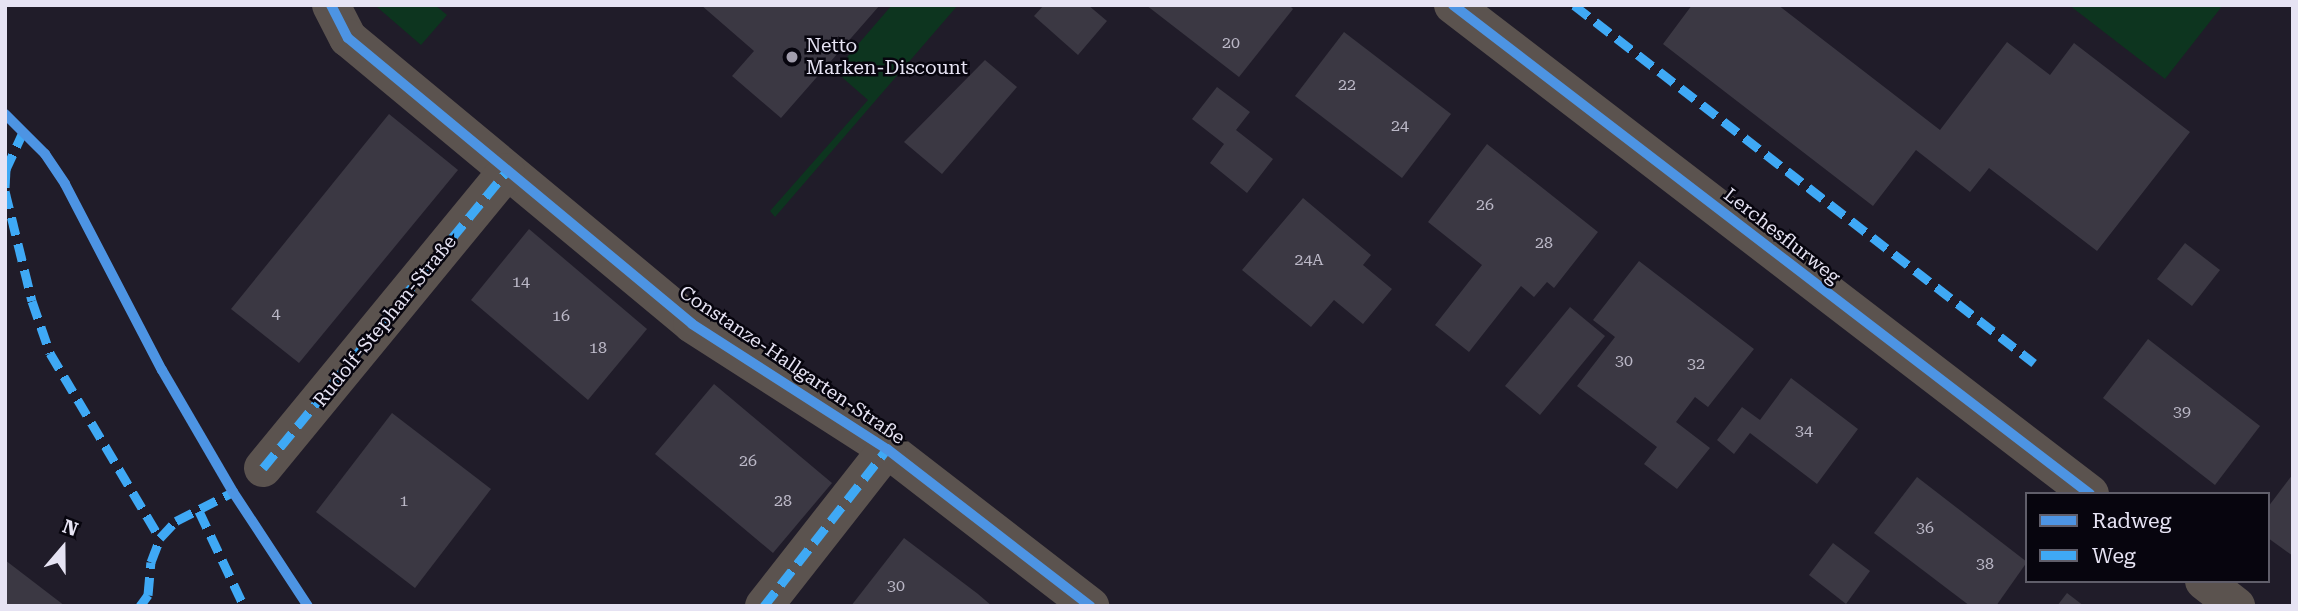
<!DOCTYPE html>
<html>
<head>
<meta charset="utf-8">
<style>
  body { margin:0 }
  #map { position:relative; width:2298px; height:611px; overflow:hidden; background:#201c29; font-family:"Roboto Serif",serif }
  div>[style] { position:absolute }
  .green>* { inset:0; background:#0d351f }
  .building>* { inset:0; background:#3b3843 }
  .minor>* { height:38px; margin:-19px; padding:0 19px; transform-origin:19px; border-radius:19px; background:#5b534f }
  .quiet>* { height:9px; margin-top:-4.5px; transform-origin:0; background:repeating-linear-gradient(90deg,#3fa9f5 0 18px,transparent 0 27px) }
  .cycleway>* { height:10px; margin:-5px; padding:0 5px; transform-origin:5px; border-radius:5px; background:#4d94e3 }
  .dots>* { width:19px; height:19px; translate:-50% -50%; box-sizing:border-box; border:4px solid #07050e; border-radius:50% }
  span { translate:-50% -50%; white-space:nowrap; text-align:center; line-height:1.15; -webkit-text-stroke:5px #07050e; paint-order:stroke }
  .number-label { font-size:16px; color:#bbb8c7 }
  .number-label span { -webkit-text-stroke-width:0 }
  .poi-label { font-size:19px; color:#e6e3f3 }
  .left { translate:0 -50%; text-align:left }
  .street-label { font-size:19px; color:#e6e3f3 }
  .frame { position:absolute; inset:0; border:7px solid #e6e3f3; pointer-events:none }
  .legend { position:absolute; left:2025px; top:492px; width:245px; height:91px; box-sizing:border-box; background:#07050e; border:2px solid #605e6a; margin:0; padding:9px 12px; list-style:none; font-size:21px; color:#e6e3f3 }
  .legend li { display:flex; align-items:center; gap:14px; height:35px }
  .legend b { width:35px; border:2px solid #605e6a }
  .north { position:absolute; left:28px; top:513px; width:70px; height:70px; -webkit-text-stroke:5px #07050e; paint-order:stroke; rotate:20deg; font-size:19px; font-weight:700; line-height:28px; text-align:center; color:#e6e3f3 }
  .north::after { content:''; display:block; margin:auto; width:24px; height:32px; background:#e6e3f3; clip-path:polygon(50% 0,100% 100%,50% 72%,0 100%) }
</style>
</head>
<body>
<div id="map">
  <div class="green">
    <div style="clip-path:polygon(435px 5px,447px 15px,421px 45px,377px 7px)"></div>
    <div style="clip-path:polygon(892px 5px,958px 5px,775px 217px,770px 211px,868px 100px,835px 71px)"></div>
    <div style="clip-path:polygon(2069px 5px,2223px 5px,2165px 79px)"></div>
  </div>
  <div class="building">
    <div style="clip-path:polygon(701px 5px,880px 5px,781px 118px,732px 76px,754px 51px)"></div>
    <div style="clip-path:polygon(1044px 5px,1088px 5px,1107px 21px,1078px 55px,1034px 16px)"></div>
    <div style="clip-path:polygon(1146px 5px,1289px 5px,1293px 9px,1239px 77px)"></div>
    <div style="clip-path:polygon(1692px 5px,1778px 5px,1940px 130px,2007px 42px,2050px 75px,2074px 43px,2190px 132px,2097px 251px,1989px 168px,1970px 192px,1916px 150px,1873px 206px,1663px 44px)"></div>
    <div style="clip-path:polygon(1344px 32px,1451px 114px,1402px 178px,1295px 96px)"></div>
    <div style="clip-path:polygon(985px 60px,1017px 87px,942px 174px,904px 142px)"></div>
    <div style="clip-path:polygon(1217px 87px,1250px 112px,1236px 130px,1273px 159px,1247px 193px,1210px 163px,1224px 144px,1192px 119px)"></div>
    <div style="clip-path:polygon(389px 114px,458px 170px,299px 363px,231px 309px)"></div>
    <div style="clip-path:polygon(1487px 144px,1598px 232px,1554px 288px,1547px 282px,1534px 297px,1521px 286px,1469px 352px,1435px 325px,1482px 265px,1428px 222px)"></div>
    <div style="clip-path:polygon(1303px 198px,1371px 255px,1363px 265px,1392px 289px,1363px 324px,1334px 300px,1311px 327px,1242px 270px)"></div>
    <div style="clip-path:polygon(529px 229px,647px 329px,588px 400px,471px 300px)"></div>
    <div style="clip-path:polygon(2185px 243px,2220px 270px,2192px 306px,2157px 279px)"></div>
    <div style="clip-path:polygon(1639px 261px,1754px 349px,1708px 407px,1695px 397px,1676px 422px,1710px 448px,1677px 489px,1644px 464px,1657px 447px,1577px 386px,1615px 337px,1593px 320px)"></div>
    <div style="clip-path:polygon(1570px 307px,1605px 336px,1540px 415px,1505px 386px)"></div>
    <div style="clip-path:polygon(2148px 339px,2260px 426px,2215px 485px,2103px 398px)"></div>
    <div style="clip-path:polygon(1791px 378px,1858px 429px,1817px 484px,1750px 433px,1734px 454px,1717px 440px,1742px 407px,1760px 420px)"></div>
    <div style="clip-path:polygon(714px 384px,832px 483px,773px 553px,655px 454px)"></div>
    <div style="clip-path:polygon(392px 413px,491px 489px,415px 588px,316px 512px)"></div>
    <div style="clip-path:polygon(2293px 474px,2293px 556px,2268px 538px,2268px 507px)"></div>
    <div style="clip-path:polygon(1917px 477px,2027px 562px,1996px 606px,1970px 606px,1874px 533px)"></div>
    <div style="clip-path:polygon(904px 538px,978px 594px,992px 606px,851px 606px)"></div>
    <div style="clip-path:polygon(1833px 543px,1870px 571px,1846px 604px,1809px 575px)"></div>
    <div style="clip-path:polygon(5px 560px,65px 606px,5px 606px)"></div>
    <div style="clip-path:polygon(2067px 593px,2084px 606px,2057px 606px)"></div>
  </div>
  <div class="minor">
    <div style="left:331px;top:5px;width:37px;rotate:63deg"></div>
    <div style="left:348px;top:38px;width:447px;rotate:39.7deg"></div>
    <div style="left:692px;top:324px;width:232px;rotate:32.7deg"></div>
    <div style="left:887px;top:449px;width:257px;rotate:37.7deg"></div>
    <div style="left:1453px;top:5px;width:803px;rotate:37.51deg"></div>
    <div style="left:263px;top:468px;width:383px;rotate:-50.6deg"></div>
    <div style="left:2204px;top:581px;width:41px;rotate:38deg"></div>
    <div style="left:764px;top:606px;width:199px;rotate:-51.9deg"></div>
  </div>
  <div class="quiet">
    <div style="left:1574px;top:5px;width:583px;rotate:37.89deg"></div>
    <div style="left:24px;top:130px;width:43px;rotate:114.8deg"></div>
    <div style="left:6px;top:169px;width:22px;rotate:93deg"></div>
    <div style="left:5px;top:191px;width:113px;rotate:76.2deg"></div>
    <div style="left:32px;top:301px;width:55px;rotate:70.9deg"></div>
    <div style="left:50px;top:353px;width:215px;rotate:59.3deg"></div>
    <div style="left:263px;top:468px;width:383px;rotate:-50.6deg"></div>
    <div style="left:199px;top:511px;width:105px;rotate:64.7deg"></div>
    <div style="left:140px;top:606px;width:14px;rotate:-54deg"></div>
    <div style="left:148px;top:595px;width:33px;rotate:-85deg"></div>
    <div style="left:151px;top:562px;width:26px;rotate:-69deg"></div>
    <div style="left:160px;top:538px;width:23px;rotate:-47deg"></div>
    <div style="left:176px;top:521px;width:64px;rotate:-27deg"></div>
    <div style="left:764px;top:606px;width:199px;rotate:-51.9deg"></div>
  </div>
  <div class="cycleway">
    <div style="left:331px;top:5px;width:37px;rotate:63deg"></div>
    <div style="left:348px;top:38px;width:447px;rotate:39.7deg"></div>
    <div style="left:692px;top:324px;width:232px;rotate:32.7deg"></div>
    <div style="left:887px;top:449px;width:257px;rotate:37.7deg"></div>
    <div style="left:1453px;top:5px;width:803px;rotate:37.51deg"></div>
    <div style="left:5px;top:114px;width:57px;rotate:45deg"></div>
    <div style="left:45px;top:154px;width:36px;rotate:56deg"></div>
    <div style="left:65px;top:184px;width:210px;rotate:62.5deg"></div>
    <div style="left:162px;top:370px;width:141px;rotate:59.8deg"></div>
    <div style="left:233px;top:492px;width:136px;rotate:56.7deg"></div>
  </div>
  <div class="dots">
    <div style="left:792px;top:57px;background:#a19dac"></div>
  </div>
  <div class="number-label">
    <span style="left:1231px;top:43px">20</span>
    <span style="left:1347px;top:85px">22</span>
    <span style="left:1400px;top:126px">24</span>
    <span style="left:1485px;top:205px">26</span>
    <span style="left:1544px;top:243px">28</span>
    <span style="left:1309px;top:260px">24A</span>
    <span style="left:521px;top:282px">14</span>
    <span style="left:276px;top:314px">4</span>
    <span style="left:561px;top:316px">16</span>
    <span style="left:598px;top:348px">18</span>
    <span style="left:1624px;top:361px">30</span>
    <span style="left:1696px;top:364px">32</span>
    <span style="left:2182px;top:412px">39</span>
    <span style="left:1804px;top:431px">34</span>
    <span style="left:748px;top:461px">26</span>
    <span style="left:404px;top:501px">1</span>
    <span style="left:783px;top:501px">28</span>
    <span style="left:1925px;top:528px">36</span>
    <span style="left:1985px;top:564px">38</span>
    <span style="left:896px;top:586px">30</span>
  </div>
  <div class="poi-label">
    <span class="left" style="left:806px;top:57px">Netto<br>Marken-Discount</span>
  </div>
  <div class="street-label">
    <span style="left:1782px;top:236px;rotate:38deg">Lerchesflurweg</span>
    <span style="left:385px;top:321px;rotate:-51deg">Rudolf-Stephan-Straße</span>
    <span style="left:792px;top:365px;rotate:34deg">Constanze-Hallgarten-Straße</span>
  </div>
  <div class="frame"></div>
  <ul class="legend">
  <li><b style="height:9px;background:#4d94e3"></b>Radweg</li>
  <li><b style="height:9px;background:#3fa9f5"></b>Weg</li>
  </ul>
  <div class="north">N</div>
</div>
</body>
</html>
